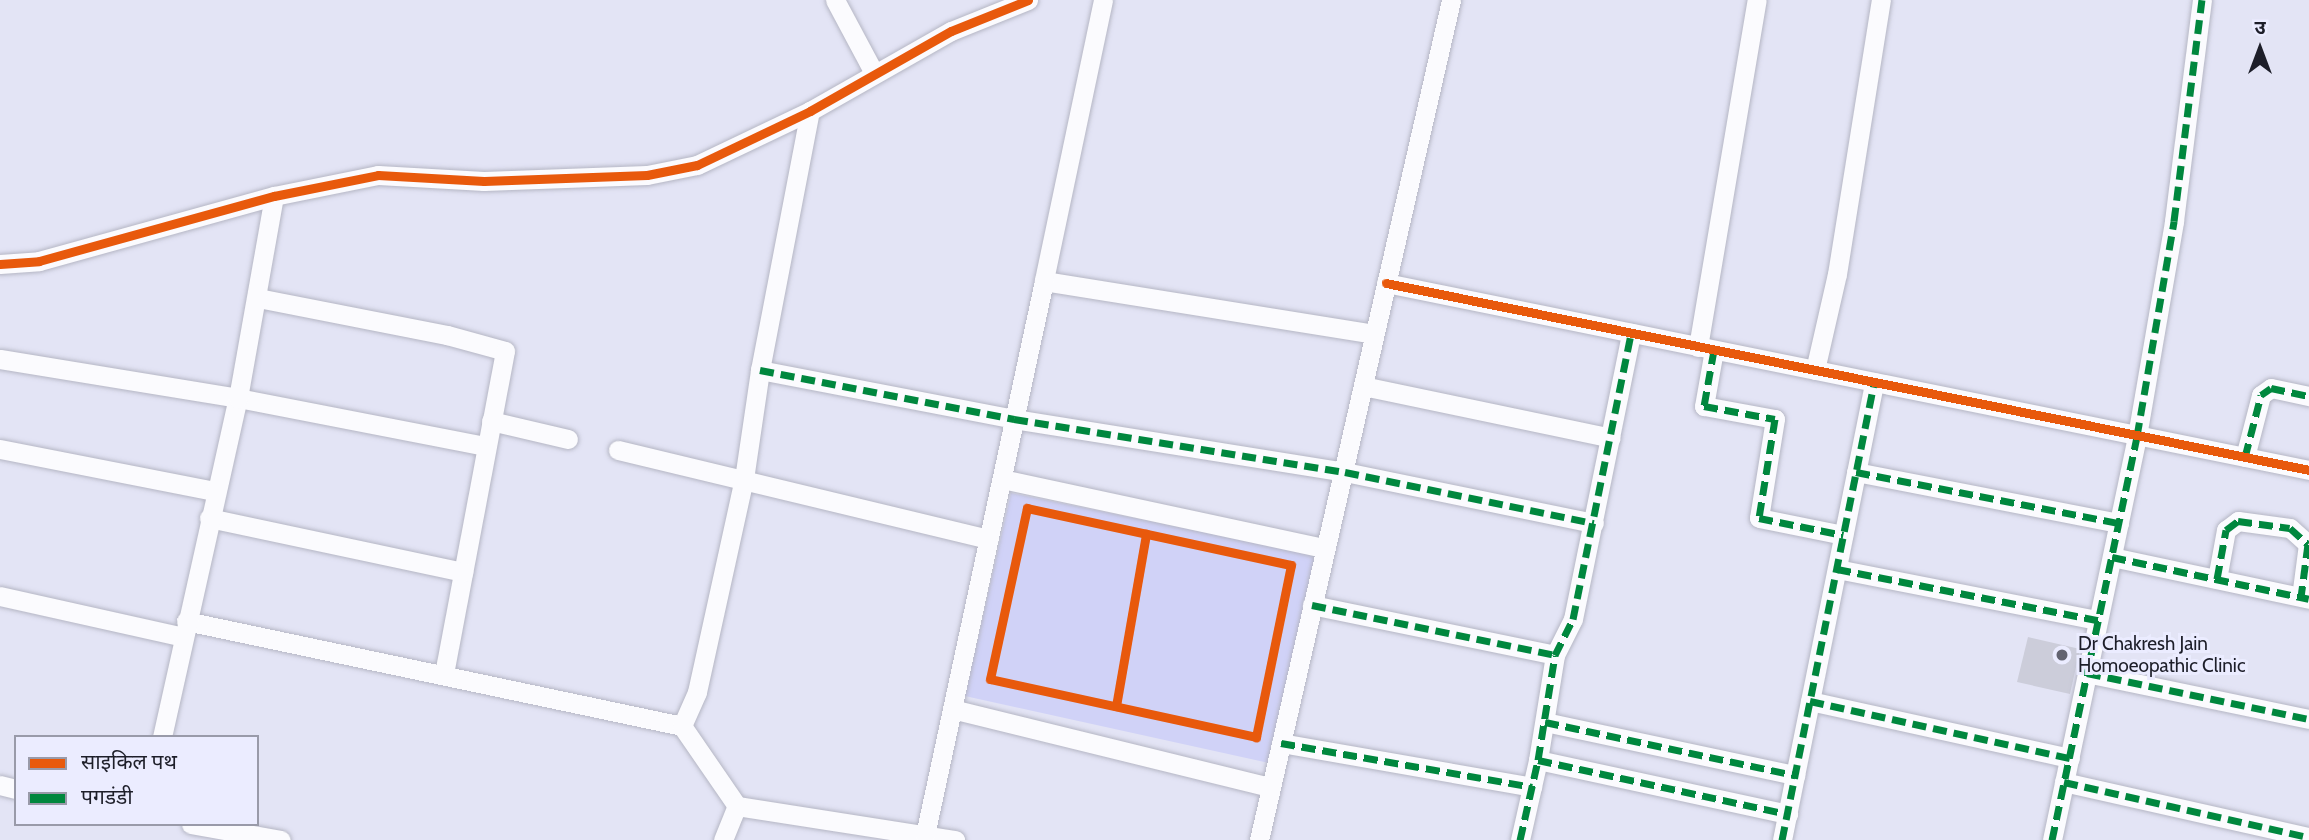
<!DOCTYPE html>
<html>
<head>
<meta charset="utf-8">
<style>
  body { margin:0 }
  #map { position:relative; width:2309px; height:840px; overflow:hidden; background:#e3e4f5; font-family:Cabin,"Noto Sans Devanagari",sans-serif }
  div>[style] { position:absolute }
  .green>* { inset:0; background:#d0d2f7 }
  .building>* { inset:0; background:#cccdda }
  .roads { filter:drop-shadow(0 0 2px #b5b6c4) drop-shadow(0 0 2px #b5b6c4) }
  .street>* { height:19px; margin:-9.5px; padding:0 9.5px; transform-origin:9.5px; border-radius:9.5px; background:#fbfbfe }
  .quiet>* { height:7px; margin-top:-3.5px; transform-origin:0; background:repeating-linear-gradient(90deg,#00873e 0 14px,transparent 0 21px) }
  .cycleway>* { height:9px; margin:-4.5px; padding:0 4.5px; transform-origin:4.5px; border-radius:4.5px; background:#e8590c }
  .dots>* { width:19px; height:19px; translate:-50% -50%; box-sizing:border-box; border:4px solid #ebecff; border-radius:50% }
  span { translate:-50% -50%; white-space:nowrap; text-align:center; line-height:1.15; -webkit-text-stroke:6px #ebecff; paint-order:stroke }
  .poi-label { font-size:19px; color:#1d1e29 }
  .left { translate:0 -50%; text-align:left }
  .legend { position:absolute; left:14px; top:735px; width:245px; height:91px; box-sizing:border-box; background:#ebecff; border:2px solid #999aa9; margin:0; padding:9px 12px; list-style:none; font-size:21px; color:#1d1e29 }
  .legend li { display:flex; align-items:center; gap:14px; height:35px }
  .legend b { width:35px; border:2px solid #999aa9 }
  .north { position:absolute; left:2225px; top:14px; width:70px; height:70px; -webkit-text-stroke:5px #ebecff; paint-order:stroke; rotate:0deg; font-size:19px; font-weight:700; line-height:28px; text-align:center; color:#1d1e29 }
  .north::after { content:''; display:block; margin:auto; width:24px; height:32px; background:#1d1e29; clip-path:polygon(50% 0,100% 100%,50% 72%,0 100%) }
</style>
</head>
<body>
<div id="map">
  <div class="green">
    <div style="clip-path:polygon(1011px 493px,1316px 555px,1269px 763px,965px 696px)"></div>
  </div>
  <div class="building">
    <div style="clip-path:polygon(2028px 637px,2080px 649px,2070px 694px,2017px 682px)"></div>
  </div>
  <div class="roads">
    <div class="street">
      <div style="left:835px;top:0;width:83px;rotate:61.9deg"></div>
      <div style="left:1103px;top:0;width:287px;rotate:101.9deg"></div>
      <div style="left:1044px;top:281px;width:334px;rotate:9.1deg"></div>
      <div style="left:0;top:264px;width:39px;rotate:-4deg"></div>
      <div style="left:39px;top:261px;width:244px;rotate:-15.5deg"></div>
      <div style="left:274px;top:196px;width:106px;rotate:-11.4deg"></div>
      <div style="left:378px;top:175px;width:106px;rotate:3.2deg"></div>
      <div style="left:484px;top:181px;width:163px;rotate:-2.1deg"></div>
      <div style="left:647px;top:175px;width:51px;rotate:-11.3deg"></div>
      <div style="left:697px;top:165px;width:125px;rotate:-25.5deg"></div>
      <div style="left:810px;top:111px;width:162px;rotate:-29.6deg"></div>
      <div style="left:951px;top:31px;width:83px;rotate:-21.9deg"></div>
      <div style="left:1386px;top:283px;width:942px;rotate:11.45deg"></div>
      <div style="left:258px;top:298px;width:193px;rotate:11.1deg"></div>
      <div style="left:447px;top:335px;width:60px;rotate:15.4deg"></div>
      <div style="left:505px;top:351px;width:329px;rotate:100.7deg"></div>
      <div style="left:1698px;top:347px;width:352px;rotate:-80.4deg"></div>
      <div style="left:1714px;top:350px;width:57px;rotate:100.1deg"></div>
      <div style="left:1704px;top:406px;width:72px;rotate:10.4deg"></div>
      <div style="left:1775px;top:419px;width:100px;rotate:99.2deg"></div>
      <div style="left:1759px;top:518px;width:86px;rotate:11.4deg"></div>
      <div style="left:0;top:359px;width:241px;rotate:9.3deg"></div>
      <div style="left:238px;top:398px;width:253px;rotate:11deg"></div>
      <div style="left:760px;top:370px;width:259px;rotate:10.9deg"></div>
      <div style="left:1014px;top:419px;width:335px;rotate:9.1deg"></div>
      <div style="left:1345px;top:472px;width:254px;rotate:11.6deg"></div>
      <div style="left:1815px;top:370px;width:98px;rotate:-77.1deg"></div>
      <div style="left:1837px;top:274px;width:278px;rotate:-80.9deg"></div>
      <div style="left:1363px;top:386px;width:253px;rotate:11.8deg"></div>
      <div style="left:491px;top:421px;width:79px;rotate:13.2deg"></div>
      <div style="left:0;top:449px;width:219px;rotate:11.1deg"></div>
      <div style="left:618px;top:450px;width:381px;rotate:13.5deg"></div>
      <div style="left:2245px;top:457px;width:64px;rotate:-75.5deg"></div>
      <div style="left:2261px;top:395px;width:12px;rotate:-35deg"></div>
      <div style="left:2271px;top:388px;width:39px;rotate:12deg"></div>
      <div style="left:1856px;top:472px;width:268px;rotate:11deg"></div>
      <div style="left:1002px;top:479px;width:330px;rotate:12.1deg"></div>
      <div style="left:209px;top:518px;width:260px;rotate:12deg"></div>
      <div style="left:2112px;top:557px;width:201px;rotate:12deg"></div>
      <div style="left:1837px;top:569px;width:266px;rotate:11.1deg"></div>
      <div style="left:2217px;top:579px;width:50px;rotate:-79.6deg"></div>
      <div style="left:2226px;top:530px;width:15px;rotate:-37deg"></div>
      <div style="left:2238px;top:521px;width:52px;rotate:7.7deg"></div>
      <div style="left:2290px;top:528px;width:24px;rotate:42deg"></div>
      <div style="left:2308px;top:544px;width:53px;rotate:97.5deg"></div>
      <div style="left:0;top:596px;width:188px;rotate:12.6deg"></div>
      <div style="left:1312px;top:605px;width:248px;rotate:11.6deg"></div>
      <div style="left:186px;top:621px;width:507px;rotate:11.95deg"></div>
      <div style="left:682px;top:726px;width:97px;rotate:55.5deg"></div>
      <div style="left:737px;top:806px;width:221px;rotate:8.9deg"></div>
      <div style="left:2087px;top:673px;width:227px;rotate:11.7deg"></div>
      <div style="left:1810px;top:701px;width:266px;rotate:12.4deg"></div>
      <div style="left:952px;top:709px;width:326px;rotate:13.8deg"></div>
      <div style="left:1545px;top:722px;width:256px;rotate:12deg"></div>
      <div style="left:682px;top:726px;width:37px;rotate:-66deg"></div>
      <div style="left:697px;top:692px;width:218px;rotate:-77.6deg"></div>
      <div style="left:744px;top:479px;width:110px;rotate:-81.6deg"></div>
      <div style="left:760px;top:370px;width:264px;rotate:-79.1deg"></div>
      <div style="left:162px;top:737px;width:347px;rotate:-77.4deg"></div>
      <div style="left:238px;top:398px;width:205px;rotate:-79.9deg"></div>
      <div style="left:1281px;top:743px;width:255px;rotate:9.9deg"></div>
      <div style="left:1538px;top:760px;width:256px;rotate:12.2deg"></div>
      <div style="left:2064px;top:782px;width:251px;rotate:12.7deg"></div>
      <div style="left:0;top:785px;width:16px;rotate:14deg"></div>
      <div style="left:191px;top:824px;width:91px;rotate:10.1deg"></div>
      <div style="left:925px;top:835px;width:567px;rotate:-77.88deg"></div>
      <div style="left:723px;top:840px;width:37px;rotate:-68deg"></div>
      <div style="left:1259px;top:840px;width:862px;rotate:-77.12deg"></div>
      <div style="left:1520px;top:840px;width:82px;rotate:-77.3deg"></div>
      <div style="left:1538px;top:760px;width:106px;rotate:-80.8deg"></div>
      <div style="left:1555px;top:655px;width:40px;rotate:-63.4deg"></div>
      <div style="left:1573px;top:619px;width:292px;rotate:-78.5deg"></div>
      <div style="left:1782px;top:840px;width:467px;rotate:-78.6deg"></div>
      <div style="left:2052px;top:840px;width:413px;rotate:-78.1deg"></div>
      <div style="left:2137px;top:436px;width:218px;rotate:-80.2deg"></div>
      <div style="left:2174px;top:221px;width:223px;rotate:-82.8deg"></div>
    </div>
  </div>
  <div class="quiet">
    <div style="left:1714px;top:350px;width:57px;rotate:100.1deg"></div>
    <div style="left:1704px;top:406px;width:72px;rotate:10.4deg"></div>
    <div style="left:1775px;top:419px;width:100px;rotate:99.2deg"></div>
    <div style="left:1759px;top:518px;width:86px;rotate:11.4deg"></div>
    <div style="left:760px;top:370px;width:259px;rotate:10.9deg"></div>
    <div style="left:1014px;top:419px;width:335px;rotate:9.1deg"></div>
    <div style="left:1345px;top:472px;width:254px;rotate:11.6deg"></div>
    <div style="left:2245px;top:457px;width:64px;rotate:-75.5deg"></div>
    <div style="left:2261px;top:395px;width:12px;rotate:-35deg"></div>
    <div style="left:2271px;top:388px;width:39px;rotate:12deg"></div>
    <div style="left:1856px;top:472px;width:268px;rotate:11deg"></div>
    <div style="left:2112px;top:557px;width:201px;rotate:12deg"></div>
    <div style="left:1837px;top:569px;width:266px;rotate:11.1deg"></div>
    <div style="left:2217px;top:579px;width:50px;rotate:-79.6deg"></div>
    <div style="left:2226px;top:530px;width:15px;rotate:-37deg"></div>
    <div style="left:2238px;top:521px;width:52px;rotate:7.7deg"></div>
    <div style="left:2290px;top:528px;width:24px;rotate:42deg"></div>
    <div style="left:2308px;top:544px;width:53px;rotate:97.5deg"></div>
    <div style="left:1312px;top:605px;width:248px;rotate:11.6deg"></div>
    <div style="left:2087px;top:673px;width:227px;rotate:11.7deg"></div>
    <div style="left:1810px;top:701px;width:266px;rotate:12.4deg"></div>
    <div style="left:1545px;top:722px;width:256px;rotate:12deg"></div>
    <div style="left:1281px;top:743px;width:255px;rotate:9.9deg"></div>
    <div style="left:1538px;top:760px;width:256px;rotate:12.2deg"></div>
    <div style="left:2064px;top:782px;width:251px;rotate:12.7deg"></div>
    <div style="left:1520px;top:840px;width:82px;rotate:-77.3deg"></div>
    <div style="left:1538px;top:760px;width:106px;rotate:-80.8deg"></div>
    <div style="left:1555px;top:655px;width:40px;rotate:-63.4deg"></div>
    <div style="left:1573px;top:619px;width:292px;rotate:-78.5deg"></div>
    <div style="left:1782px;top:840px;width:467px;rotate:-78.6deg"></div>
    <div style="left:2052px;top:840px;width:413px;rotate:-78.1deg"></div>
    <div style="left:2137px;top:436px;width:218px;rotate:-80.2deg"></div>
    <div style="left:2174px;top:221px;width:223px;rotate:-82.8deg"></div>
  </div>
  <div class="cycleway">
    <div style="left:0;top:264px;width:39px;rotate:-4deg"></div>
    <div style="left:39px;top:261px;width:244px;rotate:-15.5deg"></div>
    <div style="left:274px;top:196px;width:106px;rotate:-11.4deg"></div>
    <div style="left:378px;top:175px;width:106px;rotate:3.2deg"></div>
    <div style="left:484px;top:181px;width:163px;rotate:-2.1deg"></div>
    <div style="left:647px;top:175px;width:51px;rotate:-11.3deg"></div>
    <div style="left:697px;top:165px;width:125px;rotate:-25.5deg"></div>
    <div style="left:810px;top:111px;width:162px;rotate:-29.6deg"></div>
    <div style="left:951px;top:31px;width:83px;rotate:-21.9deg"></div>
    <div style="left:1386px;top:283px;width:942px;rotate:11.45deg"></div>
    <div style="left:1027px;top:508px;width:270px;rotate:12.2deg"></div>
    <div style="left:1291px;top:565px;width:176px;rotate:101.5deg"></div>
    <div style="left:1256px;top:737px;width:272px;rotate:-167.7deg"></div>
    <div style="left:990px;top:679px;width:175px;rotate:-77.8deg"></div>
    <div style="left:1116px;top:706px;width:175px;rotate:-80.1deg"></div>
  </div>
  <div class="dots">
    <div style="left:2062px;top:655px;background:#626370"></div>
  </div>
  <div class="poi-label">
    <span class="left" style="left:2078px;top:655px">Dr Chakresh Jain<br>Homoeopathic Clinic</span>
  </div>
  <ul class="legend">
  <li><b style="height:9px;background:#e8590c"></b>साइकिल पथ</li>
  <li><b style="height:9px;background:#00873e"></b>पगडंडी</li>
  </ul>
  <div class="north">उ</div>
</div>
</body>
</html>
